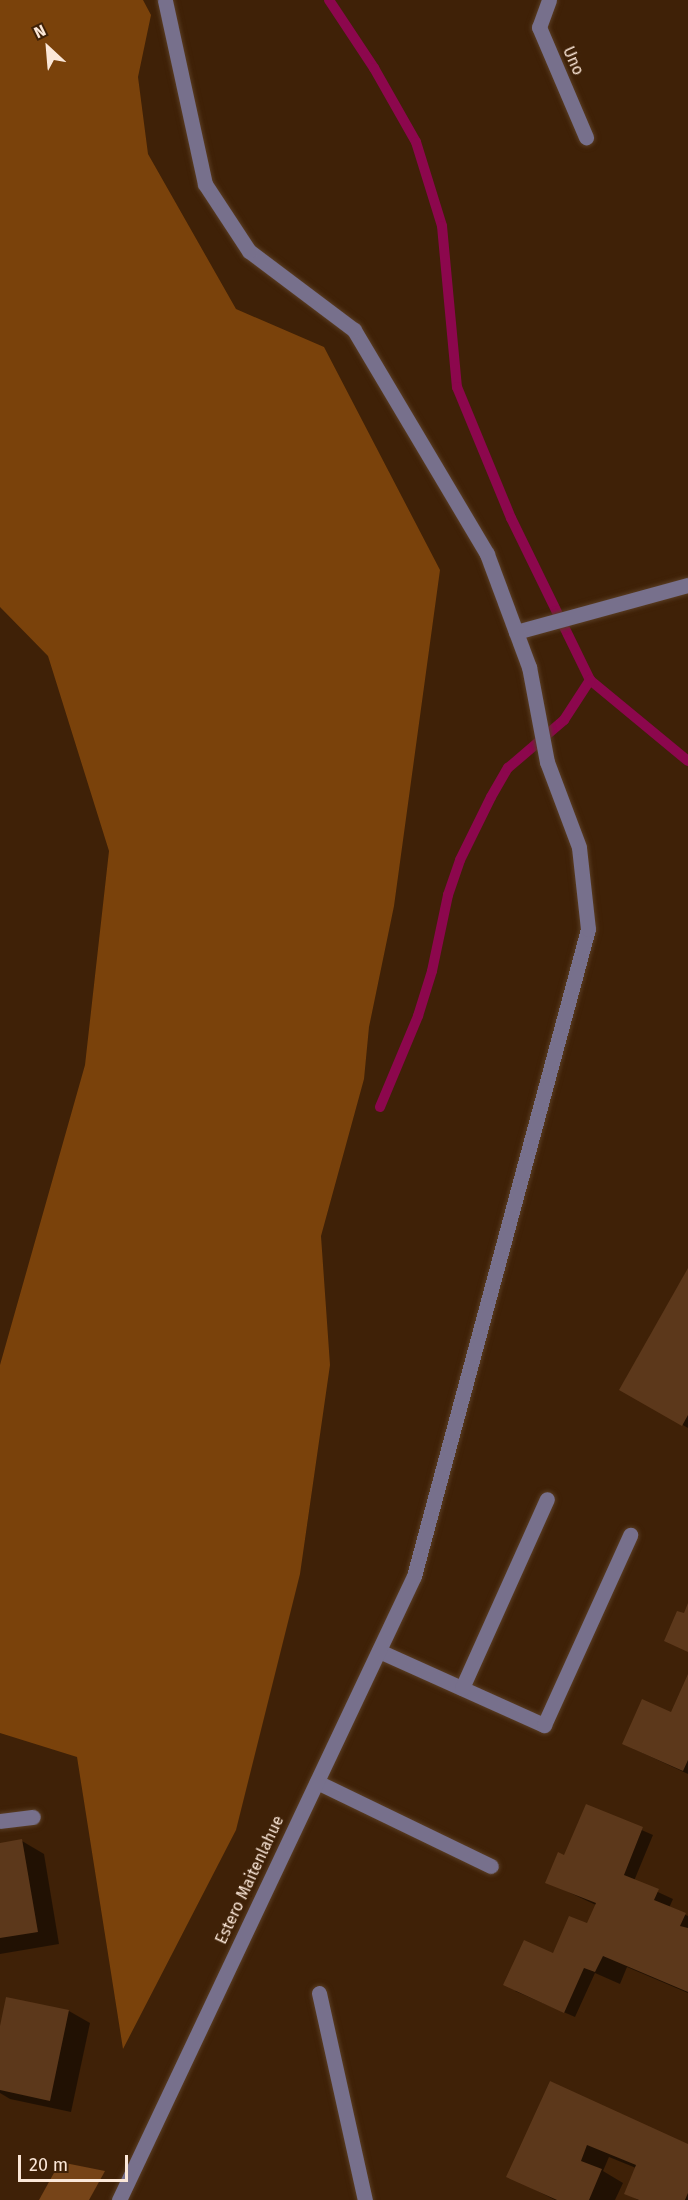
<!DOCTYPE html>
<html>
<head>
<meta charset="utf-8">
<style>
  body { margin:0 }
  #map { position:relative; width:688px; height:2200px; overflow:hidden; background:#3f2107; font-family:"Fira Sans",sans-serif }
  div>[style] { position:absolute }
  .green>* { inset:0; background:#764418 }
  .forest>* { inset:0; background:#7a420b }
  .shadow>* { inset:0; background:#0007 }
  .stream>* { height:10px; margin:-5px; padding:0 5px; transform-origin:5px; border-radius:5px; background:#8c074d }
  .building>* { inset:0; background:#5c381b }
  .roads { filter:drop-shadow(0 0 2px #593d24) drop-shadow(0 0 2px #593d24) }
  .minor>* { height:15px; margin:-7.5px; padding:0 7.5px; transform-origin:7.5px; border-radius:7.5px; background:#77708c }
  span { translate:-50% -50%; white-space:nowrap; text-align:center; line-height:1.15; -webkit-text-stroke:5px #3f2107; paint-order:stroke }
  .street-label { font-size:16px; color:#fbe7d8 }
  .north { position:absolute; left:18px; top:18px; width:60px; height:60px; -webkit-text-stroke:4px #3f2107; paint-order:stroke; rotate:334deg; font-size:16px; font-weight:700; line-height:24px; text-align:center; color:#fbe7d8 }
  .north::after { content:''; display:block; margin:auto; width:21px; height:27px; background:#fbe7d8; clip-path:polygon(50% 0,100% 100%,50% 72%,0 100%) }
  .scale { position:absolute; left:18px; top:2155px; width:110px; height:27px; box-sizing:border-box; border:3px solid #fbe7d8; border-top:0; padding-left:8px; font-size:18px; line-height:21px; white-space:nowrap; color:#fbe7d8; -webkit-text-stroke:4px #3f2107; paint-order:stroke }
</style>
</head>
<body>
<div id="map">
  <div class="green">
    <div style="clip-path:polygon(60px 2162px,105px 2171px,89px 2200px,39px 2200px)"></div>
  </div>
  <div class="forest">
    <div style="clip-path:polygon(0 0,143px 0,151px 15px,138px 77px,148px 154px,236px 309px,324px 347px,440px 570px,394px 906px,369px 1027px,364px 1079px,321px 1236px,330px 1365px,300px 1574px,236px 1830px,123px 2049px,77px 1757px,0 1733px,0 1365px,85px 1065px,109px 851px,48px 656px,0 607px)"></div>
  </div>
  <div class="shadow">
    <div style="clip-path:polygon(688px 1271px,688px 1428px,621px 1390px)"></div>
    <div style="clip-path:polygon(688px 1678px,688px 1774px,634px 1749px,679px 1717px)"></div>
    <div style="clip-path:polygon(587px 1806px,653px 1835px,634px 1881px,673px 1899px,669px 1908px,688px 1916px,688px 1993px,627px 1967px,620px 1984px,595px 1973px,575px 2017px,515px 1991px,561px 1959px,588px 1925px,596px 1905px,547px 1882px,565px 1857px)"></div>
    <div style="clip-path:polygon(22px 1841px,44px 1854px,59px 1944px,0 1954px,0 1845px)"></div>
    <div style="clip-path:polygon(7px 1998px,69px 2011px,90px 2023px,71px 2112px,10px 2099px,0 2093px,0 2033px)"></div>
    <div style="clip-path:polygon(551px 2083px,688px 2145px,688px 2200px,638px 2200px,626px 2193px,636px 2168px,609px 2157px,603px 2171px,623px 2183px,615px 2200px,555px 2200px,508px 2176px)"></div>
  </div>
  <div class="stream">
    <div style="left:329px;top:0;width:82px;rotate:56.5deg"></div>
    <div style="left:374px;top:68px;width:85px;rotate:60.4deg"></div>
    <div style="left:416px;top:142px;width:88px;rotate:72.8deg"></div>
    <div style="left:442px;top:226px;width:162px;rotate:84.7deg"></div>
    <div style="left:457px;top:387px;width:142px;rotate:67.6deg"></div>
    <div style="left:511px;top:518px;width:180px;rotate:64deg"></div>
    <div style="left:590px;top:680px;width:127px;rotate:39.6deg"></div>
    <div style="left:380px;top:1107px;width:99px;rotate:-67.3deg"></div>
    <div style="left:418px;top:1016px;width:47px;rotate:-72.7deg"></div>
    <div style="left:432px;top:971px;width:78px;rotate:-78.1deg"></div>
    <div style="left:448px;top:895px;width:37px;rotate:-71deg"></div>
    <div style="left:460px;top:860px;width:70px;rotate:-63.8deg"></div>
    <div style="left:491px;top:797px;width:34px;rotate:-60deg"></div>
    <div style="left:508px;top:768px;width:74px;rotate:-40.6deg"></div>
    <div style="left:564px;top:720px;width:48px;rotate:-57deg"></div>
  </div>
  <div class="building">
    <div style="clip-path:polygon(688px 1268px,688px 1415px,682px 1426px,619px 1390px)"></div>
    <div style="clip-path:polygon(688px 1603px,688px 1652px,664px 1641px,677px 1611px,684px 1613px)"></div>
    <div style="clip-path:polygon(688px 1674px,688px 1760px,683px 1771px,622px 1744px,642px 1699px,671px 1712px)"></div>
    <div style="clip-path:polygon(586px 1804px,643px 1827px,624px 1875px,659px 1889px,654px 1900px,686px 1913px,680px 1926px,688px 1928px,688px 1992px,603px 1956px,595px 1972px,584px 1968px,564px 2013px,503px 1985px,524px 1940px,553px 1953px,569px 1916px,587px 1923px,596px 1903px,545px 1883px,558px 1852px,564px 1855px)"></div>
    <div style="clip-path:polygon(22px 1839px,38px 1932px,0 1938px,0 1843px)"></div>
    <div style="clip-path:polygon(6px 1997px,69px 2010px,50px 2101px,0 2090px,0 2026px)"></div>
    <div style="clip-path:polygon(550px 2081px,688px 2144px,688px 2193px,685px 2200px,639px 2200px,624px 2194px,636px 2165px,587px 2145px,581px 2161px,602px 2169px,589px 2200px,557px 2200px,506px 2177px)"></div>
  </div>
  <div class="roads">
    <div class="minor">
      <div style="left:549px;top:0;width:29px;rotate:110deg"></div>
      <div style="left:539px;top:27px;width:120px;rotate:66.9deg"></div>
      <div style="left:516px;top:632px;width:178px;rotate:-15.3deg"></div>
      <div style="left:379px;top:1651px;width:181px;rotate:24.2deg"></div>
      <div style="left:544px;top:1725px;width:209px;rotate:-65.6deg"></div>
      <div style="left:462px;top:1688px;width:207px;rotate:-65.8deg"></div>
      <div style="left:317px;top:1782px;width:193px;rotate:25.8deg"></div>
      <div style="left:0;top:1821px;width:33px;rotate:-7deg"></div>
      <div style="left:319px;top:1993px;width:212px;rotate:77.5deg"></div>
      <div style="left:119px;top:2200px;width:690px;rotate:-64.7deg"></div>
      <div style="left:414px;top:1576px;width:670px;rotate:-74.95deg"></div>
      <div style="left:588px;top:929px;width:82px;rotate:-96.3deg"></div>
      <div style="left:579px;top:847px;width:91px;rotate:-110.6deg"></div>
      <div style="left:547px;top:762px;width:97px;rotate:-100.7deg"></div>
      <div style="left:529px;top:667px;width:121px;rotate:-110.4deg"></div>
      <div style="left:487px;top:554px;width:261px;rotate:-120.7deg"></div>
      <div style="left:354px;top:330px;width:131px;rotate:-143deg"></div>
      <div style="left:249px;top:251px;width:80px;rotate:-123.3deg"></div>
      <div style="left:205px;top:184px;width:188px;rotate:-102.3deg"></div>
    </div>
  </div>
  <div class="street-label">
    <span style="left:573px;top:61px;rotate:66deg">Uno</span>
    <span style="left:250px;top:1880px;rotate:-65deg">Estero Maitenlahue</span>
  </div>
  <div class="north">N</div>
  <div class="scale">20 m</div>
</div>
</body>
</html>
